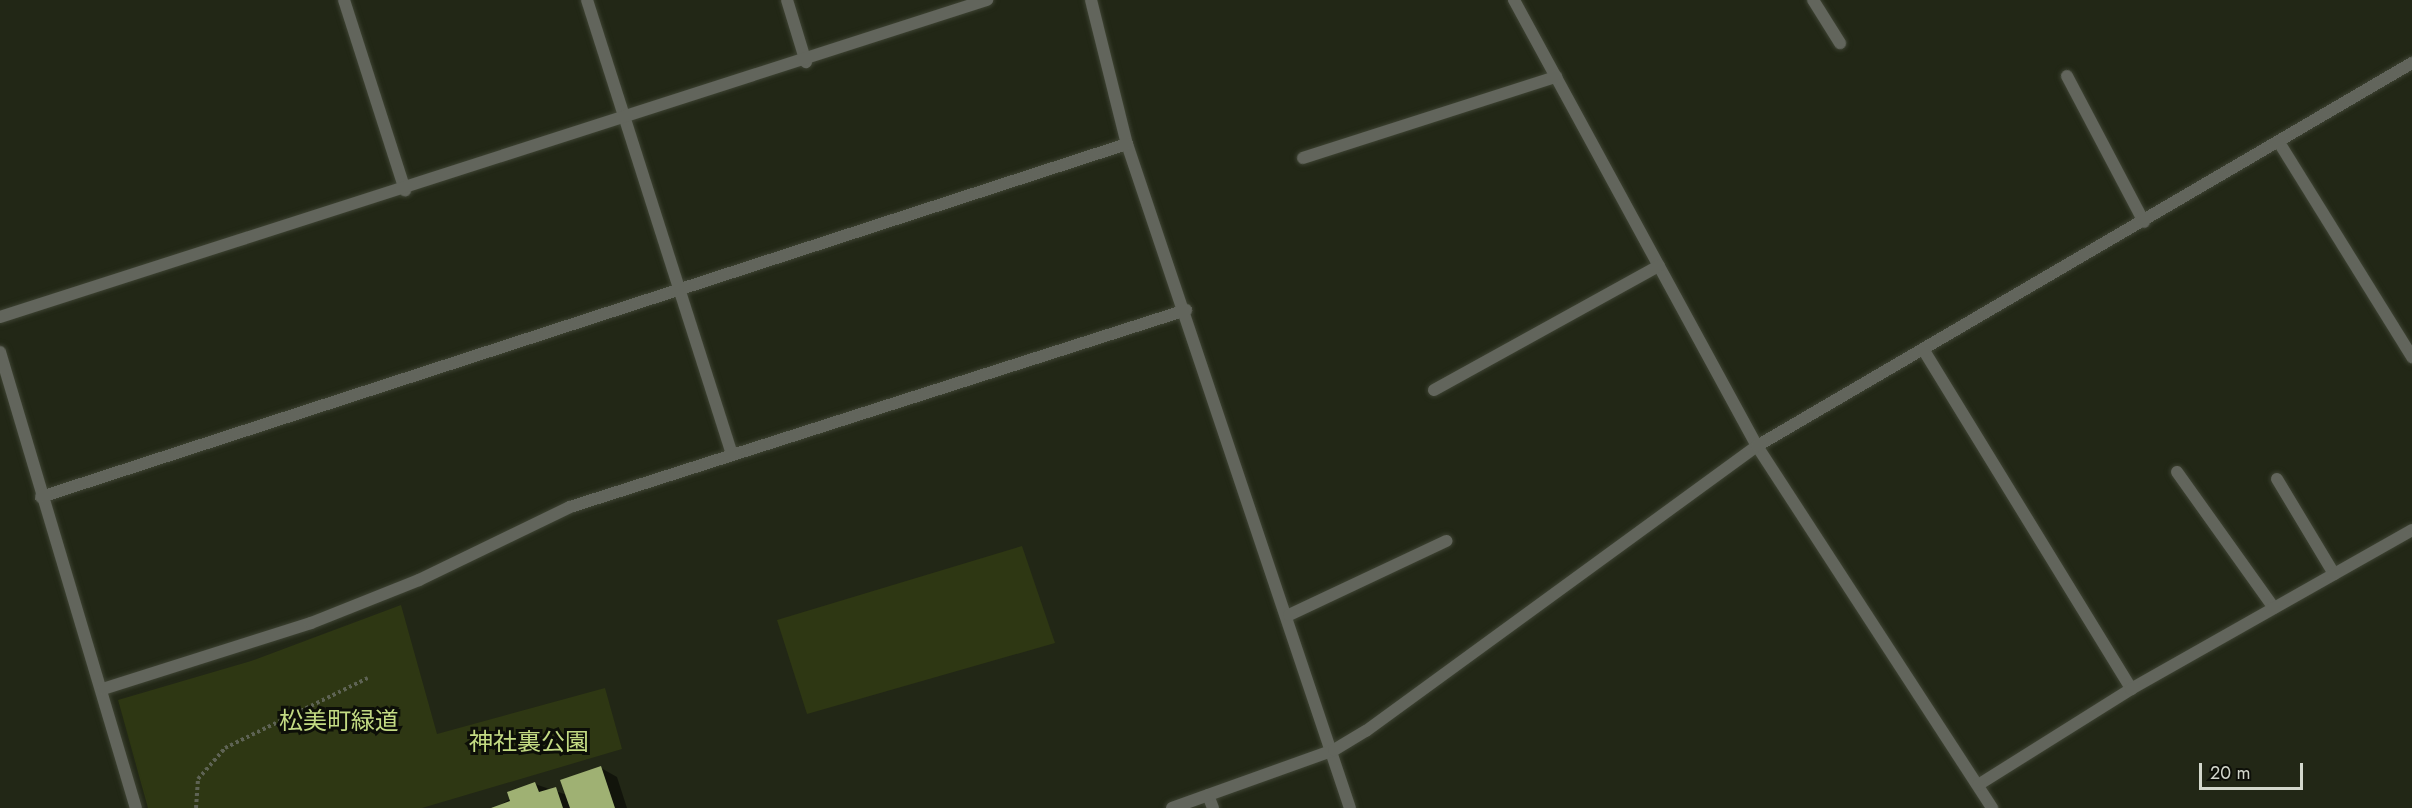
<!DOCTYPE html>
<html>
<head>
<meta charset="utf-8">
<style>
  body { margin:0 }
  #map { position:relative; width:2412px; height:808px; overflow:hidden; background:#222716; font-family:Jost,"Noto Sans JP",sans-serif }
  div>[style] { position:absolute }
  .green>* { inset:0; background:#2e3713 }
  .shadow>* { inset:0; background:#0007 }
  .building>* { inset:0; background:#9fb173 }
  .path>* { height:4px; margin-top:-2px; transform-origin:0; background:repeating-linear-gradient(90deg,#5e6354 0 3px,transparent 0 6px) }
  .roads { filter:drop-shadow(0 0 2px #3e4333) drop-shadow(0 0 2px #3e4333) }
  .minor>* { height:12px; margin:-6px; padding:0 6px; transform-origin:6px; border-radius:6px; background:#62655c }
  span { translate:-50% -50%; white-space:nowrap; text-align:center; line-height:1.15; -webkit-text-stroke:6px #0d0f08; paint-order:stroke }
  .park-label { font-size:24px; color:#c3db83 }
  .scale { position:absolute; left:2199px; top:763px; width:104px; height:27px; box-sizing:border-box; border:3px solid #d3d7cc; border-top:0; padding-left:8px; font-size:18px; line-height:21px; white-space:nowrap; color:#d3d7cc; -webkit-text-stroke:4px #0d0f08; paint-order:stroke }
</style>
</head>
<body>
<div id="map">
  <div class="green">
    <div style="clip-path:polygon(1022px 546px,1055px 643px,807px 714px,777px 620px)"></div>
    <div style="clip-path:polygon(401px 605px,437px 734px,605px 688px,622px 749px,422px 808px,148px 808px,118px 700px,251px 661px)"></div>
  </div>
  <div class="shadow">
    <div style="clip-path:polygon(601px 768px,617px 777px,627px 808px,495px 808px,535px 784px,567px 795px)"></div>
  </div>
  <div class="building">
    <div style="clip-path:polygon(601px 766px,615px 808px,570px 808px,560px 780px)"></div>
    <div style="clip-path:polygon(535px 782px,539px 792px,556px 787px,563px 808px,491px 808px,510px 801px,507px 792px)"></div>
  </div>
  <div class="path">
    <div style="left:196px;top:808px;width:29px;rotate:-86deg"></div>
    <div style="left:198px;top:779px;width:41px;rotate:-48.9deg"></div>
    <div style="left:225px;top:748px;width:159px;rotate:-26.1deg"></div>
  </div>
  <div class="roads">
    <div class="minor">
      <div style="left:344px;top:0;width:200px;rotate:72.2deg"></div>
      <div style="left:587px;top:0;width:474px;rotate:72.3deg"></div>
      <div style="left:787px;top:0;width:65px;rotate:73deg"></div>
      <div style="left:1091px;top:0;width:148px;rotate:76deg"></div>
      <div style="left:1127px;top:144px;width:700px;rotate:71.44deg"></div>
      <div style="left:1514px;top:0;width:508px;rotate:61.42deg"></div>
      <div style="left:1757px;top:446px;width:432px;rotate:57deg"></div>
      <div style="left:1813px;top:0;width:51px;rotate:57.9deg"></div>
      <div style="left:2067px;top:76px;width:165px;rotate:62.2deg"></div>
      <div style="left:2280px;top:144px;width:251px;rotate:58.2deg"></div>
      <div style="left:1303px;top:158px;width:266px;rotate:-17.8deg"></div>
      <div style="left:0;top:317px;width:1037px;rotate:-17.81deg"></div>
      <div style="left:1923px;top:349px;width:399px;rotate:58.5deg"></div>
      <div style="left:0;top:352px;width:476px;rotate:73.4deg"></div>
      <div style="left:1434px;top:390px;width:257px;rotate:-28.9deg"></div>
      <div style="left:2177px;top:472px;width:167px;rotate:54.5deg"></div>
      <div style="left:2277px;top:479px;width:111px;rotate:59deg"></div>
      <div style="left:41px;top:497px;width:1142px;rotate:-18.01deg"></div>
      <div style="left:1289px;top:615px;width:174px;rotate:-25.2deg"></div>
      <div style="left:103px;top:689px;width:218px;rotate:-17.6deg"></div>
      <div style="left:311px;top:623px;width:116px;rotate:-21.7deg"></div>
      <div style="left:419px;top:580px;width:168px;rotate:-25.8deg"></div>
      <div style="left:570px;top:507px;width:647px;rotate:-17.73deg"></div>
      <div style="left:1978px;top:785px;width:181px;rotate:-32.1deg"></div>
      <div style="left:2131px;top:689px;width:323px;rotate:-29.5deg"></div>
      <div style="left:1208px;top:795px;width:14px;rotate:69deg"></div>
      <div style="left:1172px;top:808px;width:172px;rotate:-19.7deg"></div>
      <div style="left:1334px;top:750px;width:37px;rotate:-31deg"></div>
      <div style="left:1366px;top:731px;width:484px;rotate:-36.1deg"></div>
      <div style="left:1757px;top:446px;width:759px;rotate:-30.32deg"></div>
    </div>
  </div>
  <div class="park-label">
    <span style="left:339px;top:721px">松美町緑道</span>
    <span style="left:529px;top:742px">神社裏公園</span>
  </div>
  <div class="scale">20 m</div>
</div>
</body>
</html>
